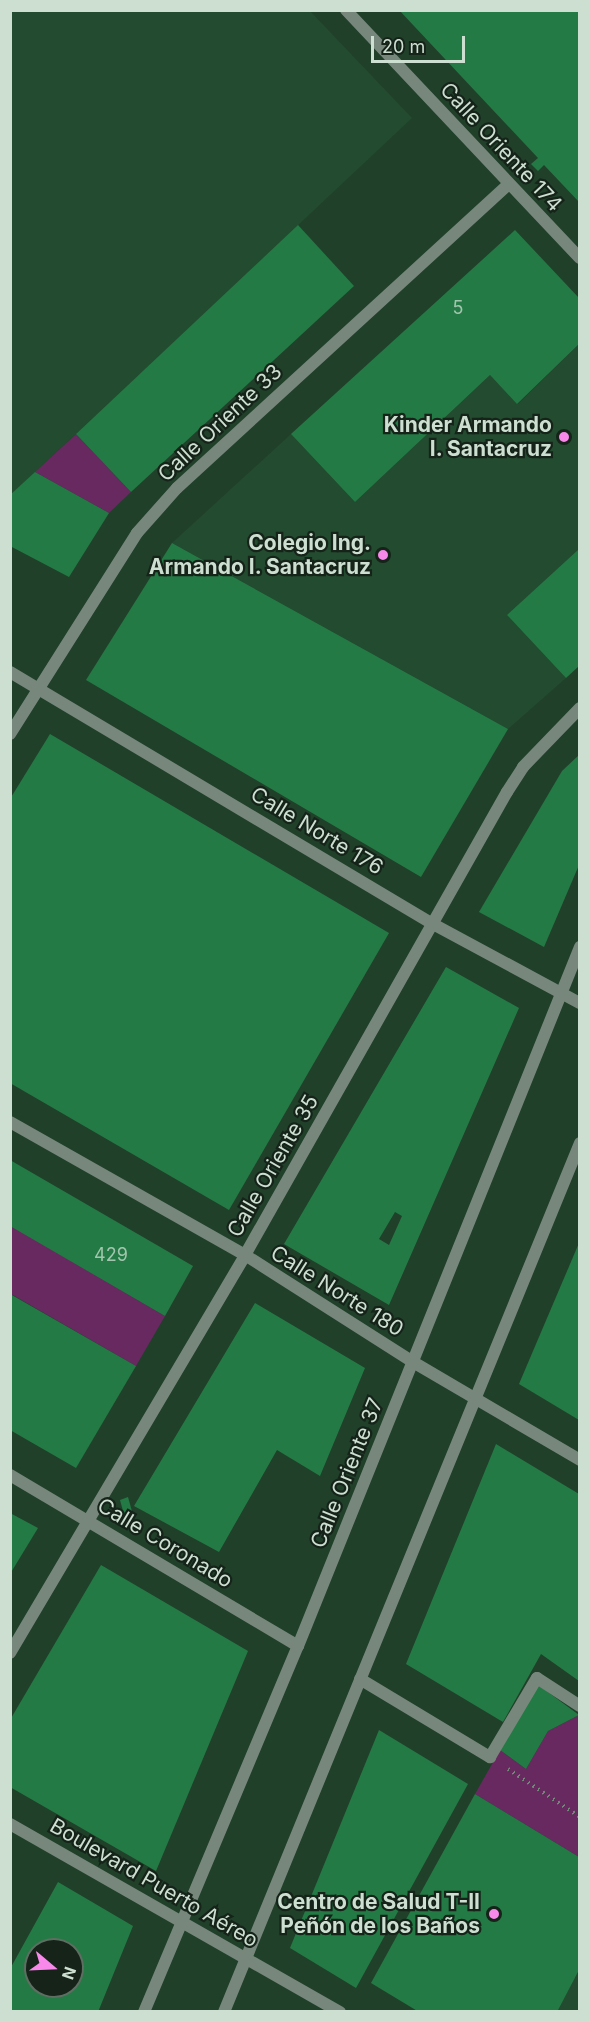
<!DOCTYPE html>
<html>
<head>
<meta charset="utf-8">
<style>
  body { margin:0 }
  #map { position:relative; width:590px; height:2022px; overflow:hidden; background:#20402a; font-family:Inter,sans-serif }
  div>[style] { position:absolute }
  .built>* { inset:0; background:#234b2f }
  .green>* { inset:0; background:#672960 }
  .building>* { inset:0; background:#247a45 }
  .path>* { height:4px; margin-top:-2px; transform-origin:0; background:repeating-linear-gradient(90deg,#6f8976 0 1.5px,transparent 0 6px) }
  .lane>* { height:12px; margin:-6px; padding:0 6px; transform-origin:6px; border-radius:6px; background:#78877c }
  .street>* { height:12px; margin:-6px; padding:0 6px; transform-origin:6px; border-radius:6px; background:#78877c }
  .dots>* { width:16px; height:16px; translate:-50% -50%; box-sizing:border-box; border:3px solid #152319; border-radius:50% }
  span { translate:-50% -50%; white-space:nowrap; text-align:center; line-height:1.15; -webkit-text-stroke:4.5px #152319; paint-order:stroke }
  .number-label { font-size:18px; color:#a2c6ad }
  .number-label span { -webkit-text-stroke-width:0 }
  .street-label { font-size:21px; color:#ccdfd0 }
  .poi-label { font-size:21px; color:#ccdfd0; font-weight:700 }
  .right { translate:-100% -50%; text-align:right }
  .frame { position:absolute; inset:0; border:12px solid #ccdfd0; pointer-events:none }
  .north { position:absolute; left:24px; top:1938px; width:60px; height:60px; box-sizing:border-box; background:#152319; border:2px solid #5e6e62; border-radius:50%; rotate:109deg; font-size:16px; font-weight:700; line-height:24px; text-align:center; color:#ccdfd0 }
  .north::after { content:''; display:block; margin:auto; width:21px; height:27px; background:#f888e9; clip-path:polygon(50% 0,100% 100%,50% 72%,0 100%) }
  .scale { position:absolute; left:371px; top:36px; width:94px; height:27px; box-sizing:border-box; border:3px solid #ccdfd0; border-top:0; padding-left:8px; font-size:18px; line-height:21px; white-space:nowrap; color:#ccdfd0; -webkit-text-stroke:4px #152319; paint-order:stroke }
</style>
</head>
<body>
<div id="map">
  <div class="built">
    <div style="clip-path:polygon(11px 11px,310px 11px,412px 118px,11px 495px)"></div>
    <div style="clip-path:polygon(579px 344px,579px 549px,507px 615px,566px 678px,508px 729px,172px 543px,291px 434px,355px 502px,490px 375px,518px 404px)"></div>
    <div style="clip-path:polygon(579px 1970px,579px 2011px,557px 2011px)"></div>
  </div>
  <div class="green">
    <div style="clip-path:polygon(76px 434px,131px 492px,109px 513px,35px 472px)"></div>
    <div style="clip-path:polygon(11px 1226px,165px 1316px,136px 1366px,11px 1294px)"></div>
    <div style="clip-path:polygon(579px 1715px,579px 1857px,475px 1794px,500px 1750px,526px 1769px,548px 1731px)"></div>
  </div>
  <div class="building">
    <div style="clip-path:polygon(399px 10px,579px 10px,579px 202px,544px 165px,538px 171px,531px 164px,538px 158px)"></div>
    <div style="clip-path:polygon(298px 225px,354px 286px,131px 492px,76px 434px)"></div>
    <div style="clip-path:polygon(515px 230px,579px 298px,579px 344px,517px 404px,490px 375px,355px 502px,291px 434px)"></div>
    <div style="clip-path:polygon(35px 472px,109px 513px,69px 577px,10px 546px,10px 495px)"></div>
    <div style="clip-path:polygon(172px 543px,508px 729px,421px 877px,86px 680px)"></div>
    <div style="clip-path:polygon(579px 549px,579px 666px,566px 678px,507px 615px)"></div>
    <div style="clip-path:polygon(50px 734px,389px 933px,229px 1210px,10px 1083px,10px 799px)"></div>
    <div style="clip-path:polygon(579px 755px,579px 865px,544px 947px,479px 912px,562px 771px)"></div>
    <div style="clip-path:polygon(evenodd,446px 967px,519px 1008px,389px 1305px,284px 1244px,446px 967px,395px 1212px,402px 1216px,389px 1245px,379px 1239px,395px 1212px)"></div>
    <div style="clip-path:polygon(10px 1160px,193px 1266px,165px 1316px,10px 1226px)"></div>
    <div style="clip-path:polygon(579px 1243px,579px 1420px,519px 1384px)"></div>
    <div style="clip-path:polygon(10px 1294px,136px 1366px,76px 1468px,10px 1430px)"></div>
    <div style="clip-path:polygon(255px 1303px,365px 1368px,320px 1476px,277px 1450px,219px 1552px,134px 1506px)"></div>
    <div style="clip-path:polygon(496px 1444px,579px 1494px,579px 1681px,541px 1654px,503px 1722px,406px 1664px)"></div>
    <div style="clip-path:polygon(128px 1497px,133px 1515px,125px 1518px,120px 1500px)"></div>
    <div style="clip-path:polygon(10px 1513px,38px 1528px,10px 1574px)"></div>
    <div style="clip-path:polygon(101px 1565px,248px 1651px,156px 1871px,10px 1787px,10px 1720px)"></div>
    <div style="clip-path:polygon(537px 1684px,579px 1715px,548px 1731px,526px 1769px,500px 1750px)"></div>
    <div style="clip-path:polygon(379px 1730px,468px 1784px,356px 1988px,290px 1948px)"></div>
    <div style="clip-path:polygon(475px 1794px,579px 1857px,579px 1970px,557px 2012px,419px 2012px,371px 1983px)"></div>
    <div style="clip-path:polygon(evenodd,58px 1882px,133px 1926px,98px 2012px,10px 2012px,10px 1969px,58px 1882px,36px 1950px,72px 1950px,72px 1986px,36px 1986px,36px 1950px)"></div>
  </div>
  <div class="path">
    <div style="left:508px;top:1769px;width:87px;rotate:33.7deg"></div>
  </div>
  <div class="lane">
    <div style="left:490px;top:1757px;width:92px;rotate:-59.3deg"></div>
  </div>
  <div class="street">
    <div style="left:346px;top:10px;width:341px;rotate:46.7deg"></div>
    <div style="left:10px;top:672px;width:492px;rotate:30.8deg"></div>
    <div style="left:433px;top:924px;width:167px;rotate:28.3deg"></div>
    <div style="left:10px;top:734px;width:238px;rotate:-57.7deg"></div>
    <div style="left:137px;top:533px;width:60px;rotate:-48.4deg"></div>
    <div style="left:177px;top:488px;width:449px;rotate:-42.5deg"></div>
    <div style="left:10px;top:1122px;width:270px;rotate:29.5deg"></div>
    <div style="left:245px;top:1255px;width:199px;rotate:32.5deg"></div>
    <div style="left:413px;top:1362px;width:194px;rotate:30.4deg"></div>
    <div style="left:10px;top:1475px;width:335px;rotate:30.7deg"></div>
    <div style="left:10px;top:1653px;width:462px;rotate:-59.4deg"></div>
    <div style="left:245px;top:1255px;width:532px;rotate:-60.5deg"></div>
    <div style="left:507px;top:792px;width:30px;rotate:-57deg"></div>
    <div style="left:523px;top:767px;width:82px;rotate:-46deg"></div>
    <div style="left:537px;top:1678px;width:51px;rotate:33.1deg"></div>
    <div style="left:360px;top:1679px;width:152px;rotate:31deg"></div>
    <div style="left:10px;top:1824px;width:380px;rotate:29.7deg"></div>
    <div style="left:144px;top:2012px;width:397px;rotate:-67.2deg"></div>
    <div style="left:298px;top:1646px;width:754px;rotate:-68.03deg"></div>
    <div style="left:224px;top:2012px;width:939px;rotate:-67.72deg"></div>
  </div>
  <div class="dots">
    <div style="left:564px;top:437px;background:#f888e9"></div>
    <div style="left:383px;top:555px;background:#f888e9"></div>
    <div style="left:494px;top:1914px;background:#f888e9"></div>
  </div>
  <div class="number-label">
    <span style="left:458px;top:308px">5</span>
    <span style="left:111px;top:1255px">429</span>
  </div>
  <div class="street-label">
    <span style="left:501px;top:147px;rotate:47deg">Calle Oriente 174</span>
    <span style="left:220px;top:423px;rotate:-43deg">Calle Oriente 33</span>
    <span style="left:317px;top:831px;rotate:31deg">Calle Norte 176</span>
    <span style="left:273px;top:1166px;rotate:-60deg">Calle Oriente 35</span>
    <span style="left:337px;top:1291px;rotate:32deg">Calle Norte 180</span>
    <span style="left:347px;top:1473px;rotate:-68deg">Calle Oriente 37</span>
    <span style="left:165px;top:1543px;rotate:31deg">Calle Coronado</span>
    <span style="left:154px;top:1883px;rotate:30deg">Boulevard Puerto Aéreo</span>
  </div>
  <div class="poi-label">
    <span class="right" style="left:552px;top:437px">Kinder Armando<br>I. Santacruz</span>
    <span class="right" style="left:371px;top:555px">Colegio Ing.<br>Armando I. Santacruz</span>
    <span class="right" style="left:480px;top:1914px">Centro de Salud T-II<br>Peñón de los Baños</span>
  </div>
  <div class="frame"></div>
  <div class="north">N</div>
  <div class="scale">20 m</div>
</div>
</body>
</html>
